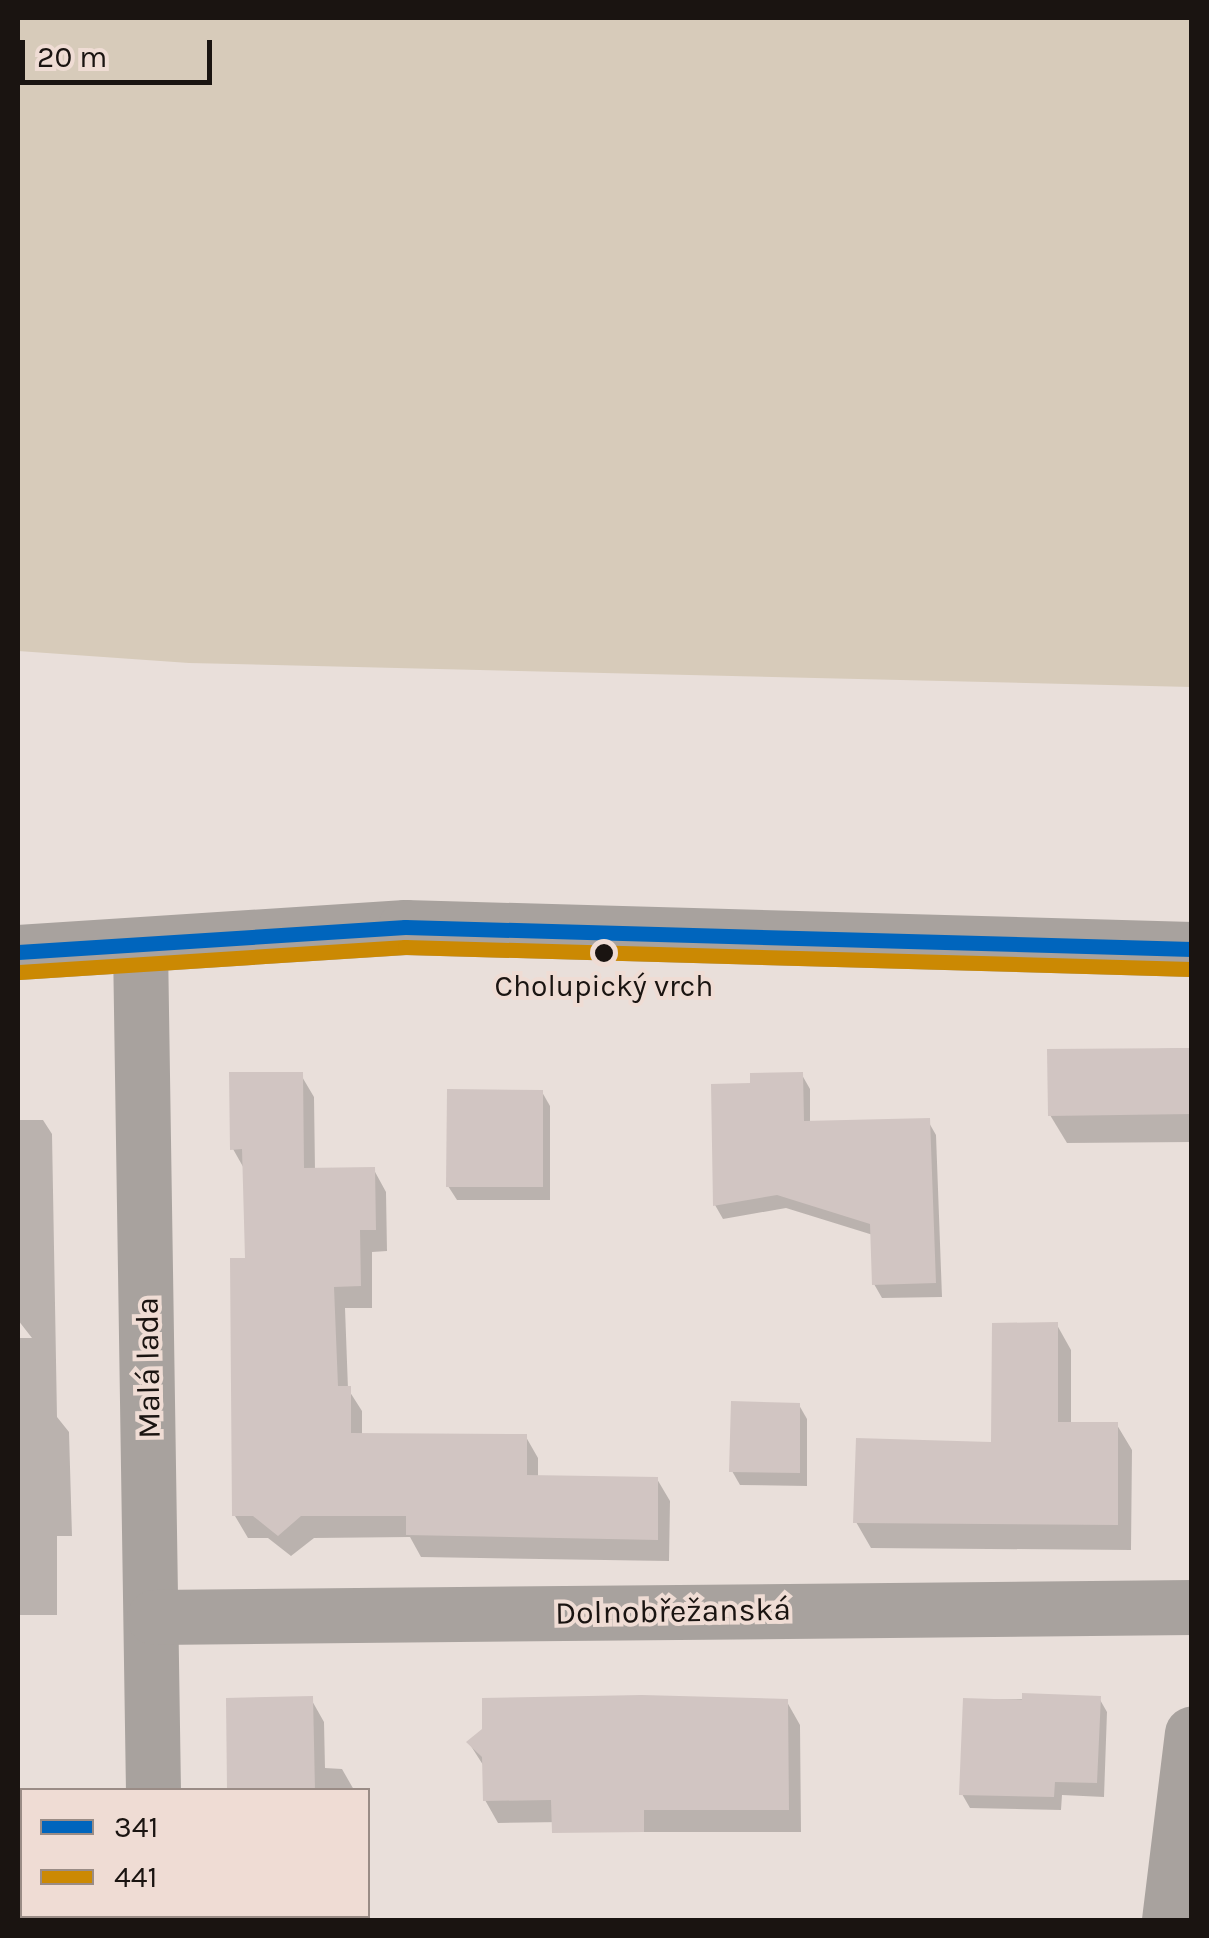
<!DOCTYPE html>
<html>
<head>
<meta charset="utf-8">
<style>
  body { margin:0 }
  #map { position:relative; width:1209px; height:1938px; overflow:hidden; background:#e9dfda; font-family:Karla,sans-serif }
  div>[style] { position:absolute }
  .green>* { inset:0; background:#d7cbba }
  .shadow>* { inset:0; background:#0003 }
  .building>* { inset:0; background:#d1c5c2 }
  .minor>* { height:55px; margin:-27.5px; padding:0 27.5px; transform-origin:27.5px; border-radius:27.5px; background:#a8a29e }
  .tertiary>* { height:55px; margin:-27.5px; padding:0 27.5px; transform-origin:27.5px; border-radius:27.5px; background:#a8a29e }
  .bus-1>* { height:15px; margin:-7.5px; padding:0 7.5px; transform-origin:7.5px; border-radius:7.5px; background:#0065bd }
  .bus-2>* { height:15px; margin:-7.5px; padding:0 7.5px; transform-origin:7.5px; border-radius:7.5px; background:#cb8903 }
  .dots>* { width:28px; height:28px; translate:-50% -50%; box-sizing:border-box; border:5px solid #efdcd4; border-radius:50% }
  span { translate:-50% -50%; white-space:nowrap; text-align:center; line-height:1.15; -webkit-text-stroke:8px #efdcd4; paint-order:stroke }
  .bus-label { font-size:30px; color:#1a1411 }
  .street-label { font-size:32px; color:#1a1411 }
  .frame { position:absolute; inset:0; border:20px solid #1a1411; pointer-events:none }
  .legend { position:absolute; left:20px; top:1788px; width:350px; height:130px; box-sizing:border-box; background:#efdcd4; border:2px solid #9a8c86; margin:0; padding:12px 18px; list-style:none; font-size:30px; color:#1a1411 }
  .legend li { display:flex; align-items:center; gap:20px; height:50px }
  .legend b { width:50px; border:2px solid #9a8c86 }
  .scale { position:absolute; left:20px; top:40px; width:192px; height:45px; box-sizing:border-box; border:5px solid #1a1411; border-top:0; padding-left:12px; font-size:30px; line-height:35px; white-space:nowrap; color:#1a1411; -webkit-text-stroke:8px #efdcd4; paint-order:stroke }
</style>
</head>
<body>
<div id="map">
  <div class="green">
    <div style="clip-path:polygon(18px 18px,1191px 18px,1191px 687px,189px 663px,18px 651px)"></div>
  </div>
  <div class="shadow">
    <div style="clip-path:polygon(1192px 1048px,1192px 1142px,1067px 1143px,1050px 1115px,1050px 1052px)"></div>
    <div style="clip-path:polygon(301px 1075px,314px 1097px,315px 1170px,374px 1170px,386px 1192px,387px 1251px,372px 1252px,372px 1308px,345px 1308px,348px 1389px,362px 1411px,362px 1435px,526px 1437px,538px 1458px,538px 1478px,657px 1479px,670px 1501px,669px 1561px,421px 1557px,410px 1537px,314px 1538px,291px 1556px,268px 1538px,248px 1538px,235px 1516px,248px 1261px,246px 1172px,233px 1149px)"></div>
    <div style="clip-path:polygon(802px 1075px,810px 1089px,810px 1123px,928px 1121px,936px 1135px,942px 1297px,882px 1298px,874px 1284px,873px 1235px,786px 1208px,723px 1219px,715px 1205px,753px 1086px)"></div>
    <div style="clip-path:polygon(542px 1092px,550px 1106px,550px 1200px,457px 1200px,448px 1186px)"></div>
    <div style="clip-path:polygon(18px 1120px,43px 1120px,52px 1134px,57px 1417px,69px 1432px,72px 1536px,57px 1536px,57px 1615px,18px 1615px,18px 1338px,32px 1338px,18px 1320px)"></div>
    <div style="clip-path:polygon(1057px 1325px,1071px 1350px,1071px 1424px,1117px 1425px,1132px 1450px,1131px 1550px,871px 1548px,856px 1522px,994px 1444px)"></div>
    <div style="clip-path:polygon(799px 1405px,807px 1419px,807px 1486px,740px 1485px,732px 1471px)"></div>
    <div style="clip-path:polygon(1099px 1698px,1107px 1712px,1104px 1797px,1062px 1795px,1061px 1810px,970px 1808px,962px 1794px,965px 1700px)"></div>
    <div style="clip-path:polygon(311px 1699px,324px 1722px,325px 1768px,342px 1769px,354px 1790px,231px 1790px,228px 1700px)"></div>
    <div style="clip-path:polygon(787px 1702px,800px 1725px,801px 1832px,644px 1832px,637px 1821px,498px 1823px,485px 1800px,485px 1768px,469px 1743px)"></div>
    <div style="clip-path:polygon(238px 1916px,353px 1916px,353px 1920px,240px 1920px)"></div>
  </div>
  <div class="building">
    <div style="clip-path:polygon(1192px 1048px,1192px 1114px,1048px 1116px,1047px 1049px)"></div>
    <div style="clip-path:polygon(229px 1072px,303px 1072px,304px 1168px,375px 1167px,376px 1230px,360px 1230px,361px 1286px,334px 1287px,338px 1386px,351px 1386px,351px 1433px,527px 1434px,527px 1475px,658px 1477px,658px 1540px,406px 1535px,406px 1516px,301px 1516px,278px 1536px,253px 1516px,232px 1516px,230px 1258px,245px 1258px,242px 1149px,230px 1150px)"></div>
    <div style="clip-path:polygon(803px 1072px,804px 1121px,930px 1118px,936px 1283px,872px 1285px,870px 1224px,777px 1195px,713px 1206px,711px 1084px,750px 1083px,750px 1073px)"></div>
    <div style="clip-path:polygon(447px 1089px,543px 1090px,543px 1187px,446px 1187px)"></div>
    <div style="clip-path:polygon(1058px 1322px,1058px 1422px,1118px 1422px,1118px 1525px,853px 1523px,856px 1438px,991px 1442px,992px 1323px)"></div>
    <div style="clip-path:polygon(731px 1401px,800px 1403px,800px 1473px,729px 1472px)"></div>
    <div style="clip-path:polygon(1022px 1693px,1101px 1696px,1097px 1783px,1055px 1782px,1054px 1797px,959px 1795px,963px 1698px,1022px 1700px)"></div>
    <div style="clip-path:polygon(642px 1695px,788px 1699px,789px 1810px,644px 1810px,644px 1832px,552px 1833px,551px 1800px,483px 1801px,482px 1757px,466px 1742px,482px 1729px,482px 1698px)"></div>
    <div style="clip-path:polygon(313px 1696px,315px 1790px,227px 1790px,226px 1698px)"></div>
  </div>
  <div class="minor">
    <div style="left:140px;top:945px;width:845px;rotate:89.12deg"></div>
    <div style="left:154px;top:1617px;width:1038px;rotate:-0.55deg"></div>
    <div style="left:152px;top:1920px;width:4px;rotate:-90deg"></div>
    <div style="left:1169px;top:1920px;width:188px;rotate:-83deg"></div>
  </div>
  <div class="tertiary">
    <div style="left:18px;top:952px;width:388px;rotate:-3.7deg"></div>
    <div style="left:405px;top:927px;width:787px;rotate:1.6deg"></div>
  </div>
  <div class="bus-1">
    <div style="left:18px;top:952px;width:388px;rotate:-3.7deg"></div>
    <div style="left:405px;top:927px;width:787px;rotate:1.6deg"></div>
  </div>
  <div class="bus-2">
    <div style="left:19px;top:972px;width:387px;rotate:-3.7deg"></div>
    <div style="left:405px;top:947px;width:786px;rotate:1.6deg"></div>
  </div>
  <div class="dots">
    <div style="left:604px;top:953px;background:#1a1411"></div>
  </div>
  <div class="bus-label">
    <span style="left:604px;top:986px">Cholupický vrch</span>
  </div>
  <div class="street-label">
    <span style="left:149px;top:1368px;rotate:-91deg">Malá lada</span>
    <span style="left:673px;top:1612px;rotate:-1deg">Dolnobřežanská</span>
  </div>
  <div class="frame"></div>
  <ul class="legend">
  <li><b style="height:12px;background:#0065bd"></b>341</li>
  <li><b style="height:12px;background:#cb8903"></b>441</li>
  </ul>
  <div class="scale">20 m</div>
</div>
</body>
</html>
